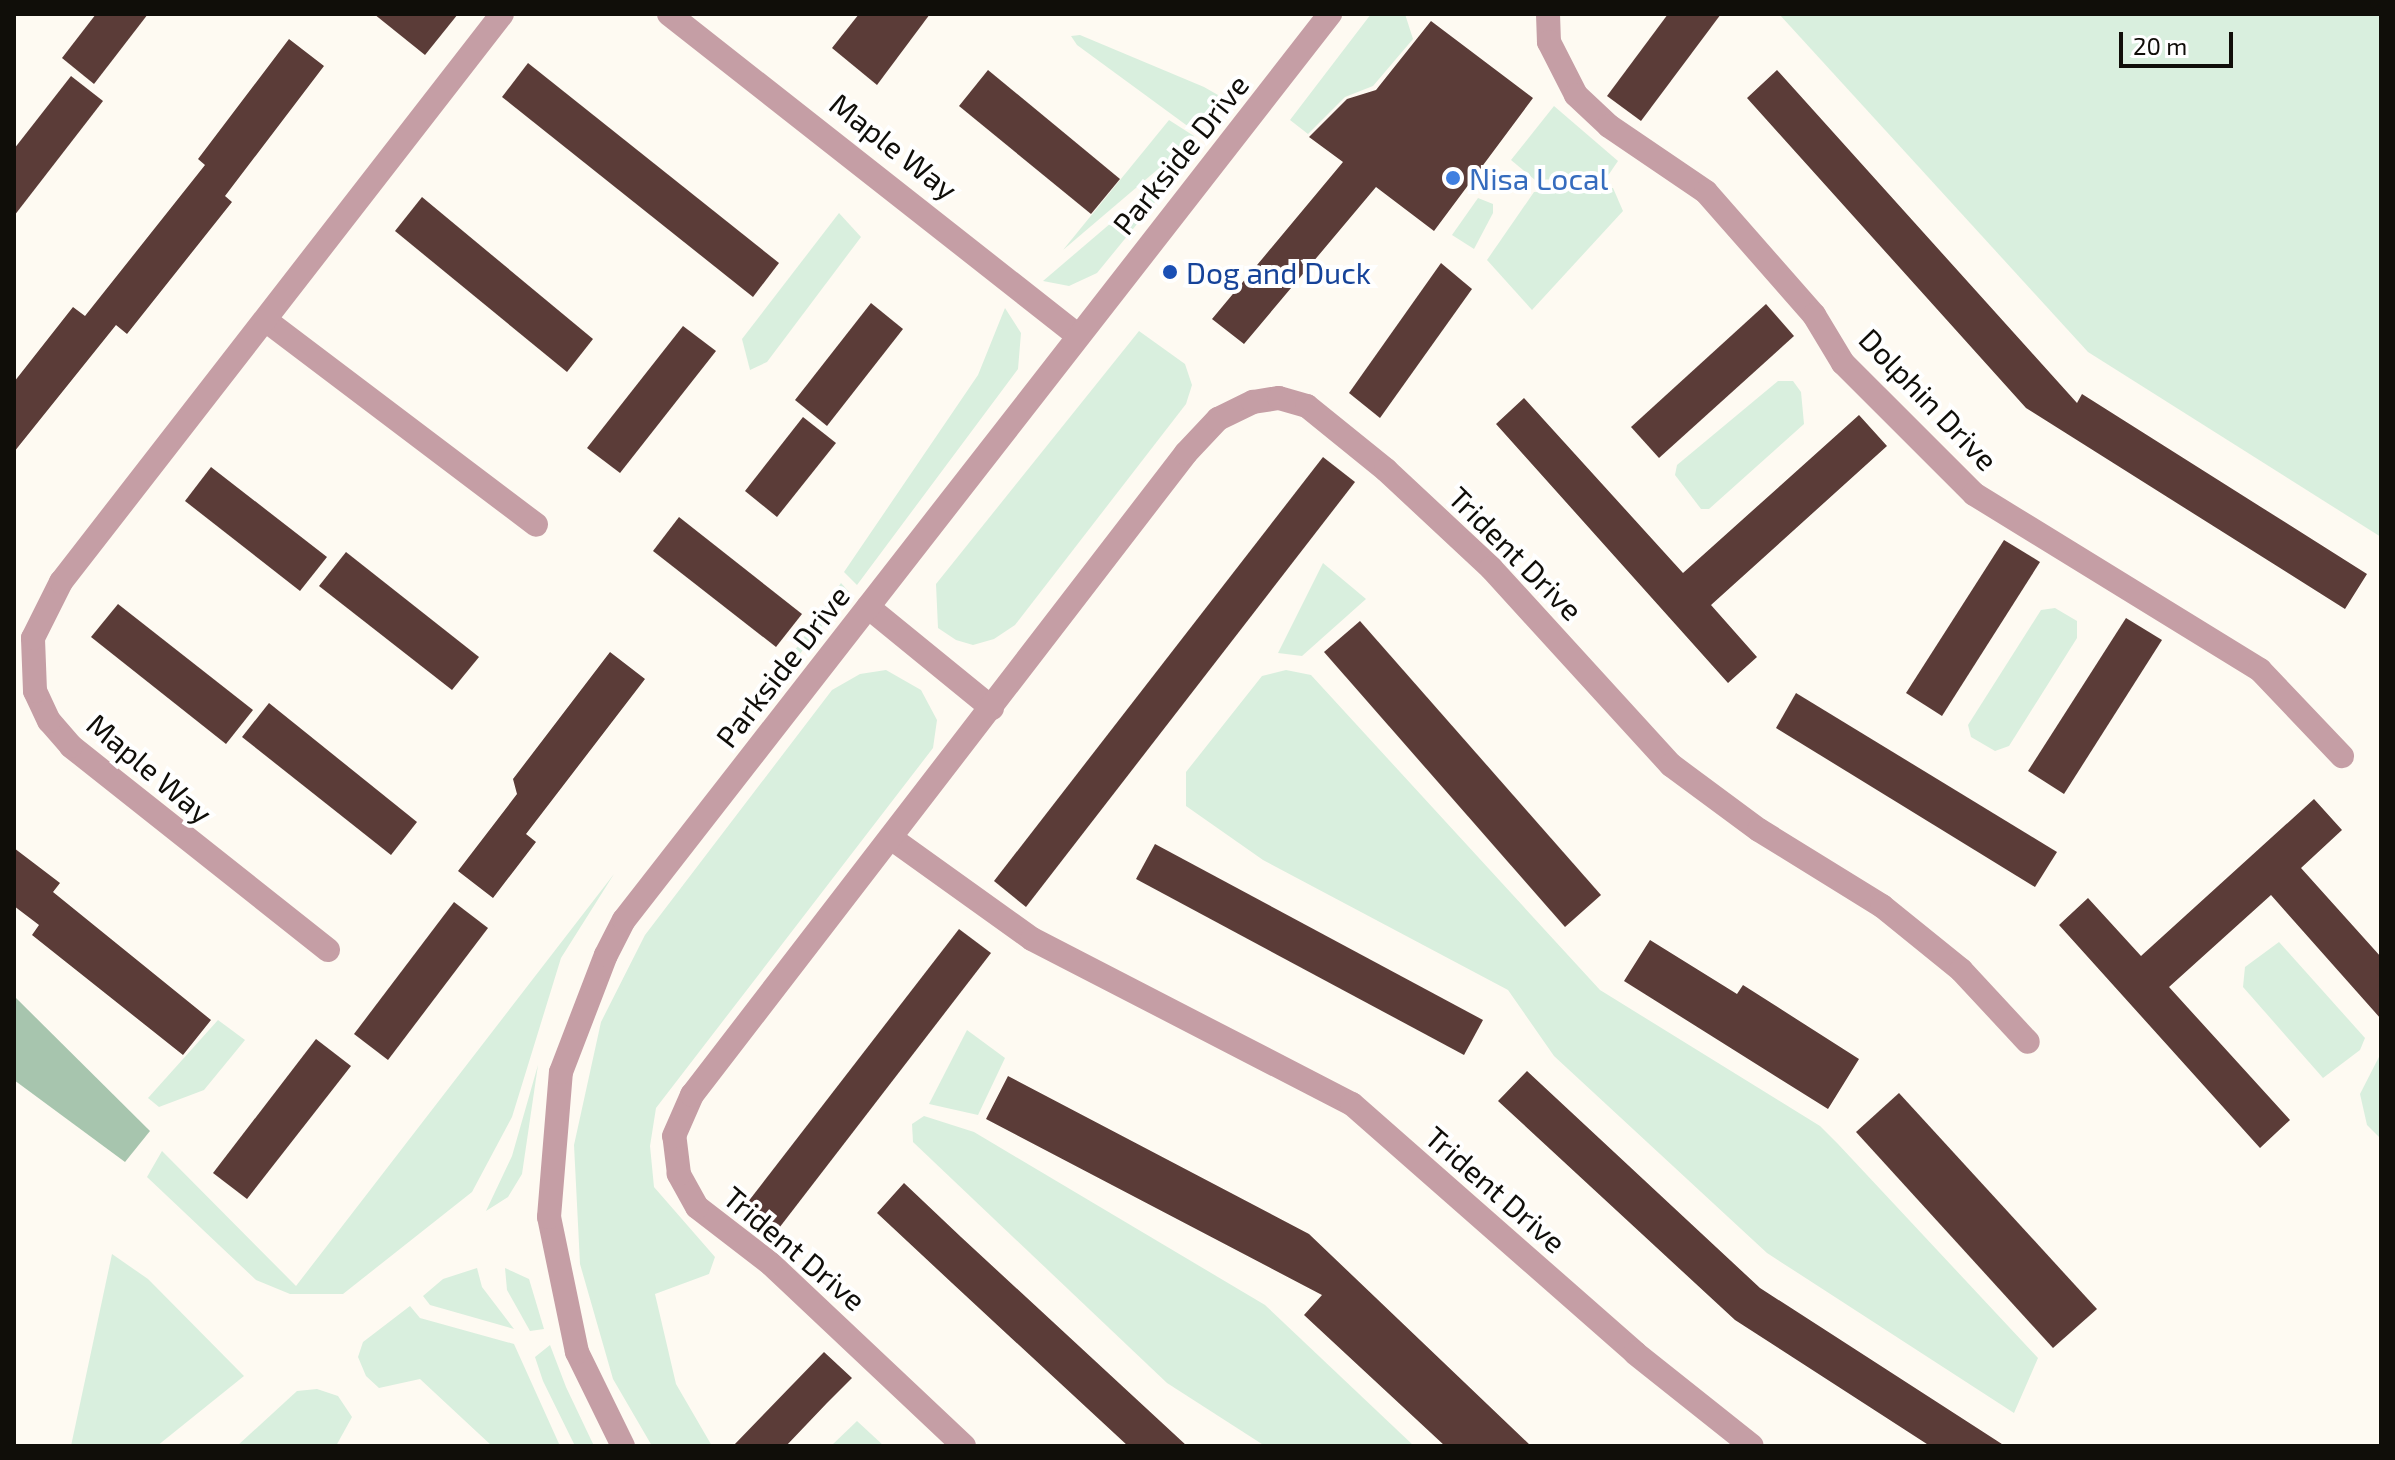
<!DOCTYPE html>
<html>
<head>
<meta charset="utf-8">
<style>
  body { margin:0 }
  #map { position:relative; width:2395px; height:1460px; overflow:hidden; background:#fefaf2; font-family:"Exo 2",sans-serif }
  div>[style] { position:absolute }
  .green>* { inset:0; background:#d9efde }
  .forest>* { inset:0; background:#a7c5ae }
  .building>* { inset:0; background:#5b3c38 }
  .street>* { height:24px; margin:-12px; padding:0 12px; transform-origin:12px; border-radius:12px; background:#c59ea5 }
  .dots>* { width:22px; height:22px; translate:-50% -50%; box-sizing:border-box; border:4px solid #fff; border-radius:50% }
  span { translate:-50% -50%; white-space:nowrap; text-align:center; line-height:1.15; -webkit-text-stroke:8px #fff; paint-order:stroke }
  .street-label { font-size:30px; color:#100e09 }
  .shop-label { font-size:30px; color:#366cbe }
  .left { translate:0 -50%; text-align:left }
  .transit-label { font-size:30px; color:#164399 }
  .frame { position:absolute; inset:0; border:16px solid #100e09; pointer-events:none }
  .scale { position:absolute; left:2119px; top:32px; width:114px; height:36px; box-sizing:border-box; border:4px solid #100e09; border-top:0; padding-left:10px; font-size:24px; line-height:28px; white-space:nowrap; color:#100e09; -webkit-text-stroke:6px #fff; paint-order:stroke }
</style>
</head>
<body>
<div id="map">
  <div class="green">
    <div style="clip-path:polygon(1371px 14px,1405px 14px,1413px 39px,1373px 86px,1345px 97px,1308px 134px,1290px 120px)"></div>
    <div style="clip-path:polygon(1779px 14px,2381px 14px,2381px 537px,2088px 352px)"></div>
    <div style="clip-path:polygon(1080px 35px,1204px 87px,1218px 95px,1193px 130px,1077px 45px,1071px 36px)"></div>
    <div style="clip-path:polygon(1554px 106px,1618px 161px,1607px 177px,1535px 180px,1511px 160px)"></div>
    <div style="clip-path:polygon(1169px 120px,1194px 136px,1191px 141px,1063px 250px)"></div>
    <div style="clip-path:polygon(1200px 147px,1097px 273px,1069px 286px,1043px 281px)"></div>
    <div style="clip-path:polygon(1613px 188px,1623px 211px,1532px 310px,1487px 260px,1534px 192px)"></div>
    <div style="clip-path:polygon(1478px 198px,1493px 204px,1493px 213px,1474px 249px,1452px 235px)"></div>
    <div style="clip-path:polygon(839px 213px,861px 237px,767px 362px,750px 370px,742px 339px)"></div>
    <div style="clip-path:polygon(1005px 308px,1021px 333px,1018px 369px,857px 585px,844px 572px,978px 375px)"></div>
    <div style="clip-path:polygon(1139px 331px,1185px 364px,1192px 385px,1186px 404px,1015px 625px,994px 639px,973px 645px,956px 640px,938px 628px,936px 584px)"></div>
    <div style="clip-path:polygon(1778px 381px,1793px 381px,1801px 392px,1804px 424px,1709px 509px,1701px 509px,1675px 475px,1677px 465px)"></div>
    <div style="clip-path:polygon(1323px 563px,1366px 599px,1302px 656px,1278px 653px)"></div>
    <div style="clip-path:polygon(841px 583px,849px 592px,745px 723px)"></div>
    <div style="clip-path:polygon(2055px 608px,2077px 621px,2077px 638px,2009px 746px,1995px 751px,1971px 737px,1968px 725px,2041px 610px)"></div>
    <div style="clip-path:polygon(886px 670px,921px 690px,937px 720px,933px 748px,656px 1108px,650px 1146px,654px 1187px,715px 1257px,709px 1274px,655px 1294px,676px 1384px,712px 1446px,652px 1446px,613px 1379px,580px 1264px,574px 1145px,601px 1022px,645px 935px,832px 690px,860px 674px)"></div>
    <div style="clip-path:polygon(1286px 670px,1311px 675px,1600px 990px,1820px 1126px,1838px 1144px,2038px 1358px,2014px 1413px,1767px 1253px,1554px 1056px,1508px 990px,1263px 860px,1186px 806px,1186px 772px,1262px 676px)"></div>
    <div style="clip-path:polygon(614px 874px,561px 958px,512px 1117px,472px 1192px,343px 1294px,290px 1294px,256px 1280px,147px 1177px,162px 1151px,296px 1286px)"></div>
    <div style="clip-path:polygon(2279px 942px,2365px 1038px,2360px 1050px,2323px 1078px,2243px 987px,2245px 967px)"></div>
    <div style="clip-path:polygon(218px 1020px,245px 1040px,204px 1090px,159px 1107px,148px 1098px)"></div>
    <div style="clip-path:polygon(967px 1030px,1005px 1058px,978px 1115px,929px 1104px)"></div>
    <div style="clip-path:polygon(2381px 1053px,2381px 1139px,2367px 1125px,2360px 1094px)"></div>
    <div style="clip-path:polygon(538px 1065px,522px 1174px,508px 1197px,486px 1211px,512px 1156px)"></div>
    <div style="clip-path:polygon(924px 1116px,974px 1132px,1265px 1305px,1414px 1446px,1265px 1446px,1167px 1383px,913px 1142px,912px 1124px)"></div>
    <div style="clip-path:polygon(112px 1254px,148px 1279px,244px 1376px,157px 1446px,71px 1446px)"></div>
    <div style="clip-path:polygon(477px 1268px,482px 1287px,514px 1329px,430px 1305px,423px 1296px,443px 1279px)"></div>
    <div style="clip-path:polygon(505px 1268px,529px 1279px,544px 1329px,530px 1331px,507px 1290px)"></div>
    <div style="clip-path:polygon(410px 1306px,420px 1318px,514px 1344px,560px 1446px,492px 1446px,420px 1379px,379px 1388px,366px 1376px,358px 1357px,363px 1342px)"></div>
    <div style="clip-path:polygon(550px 1345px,566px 1387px,594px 1446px,575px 1446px,543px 1381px,535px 1357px)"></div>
    <div style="clip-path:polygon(317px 1389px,338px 1396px,352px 1417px,336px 1446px,237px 1446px,297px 1391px)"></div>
    <div style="clip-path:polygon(857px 1421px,884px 1446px,831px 1446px)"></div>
  </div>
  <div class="forest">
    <div style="clip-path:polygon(14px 996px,150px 1131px,125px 1162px,14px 1080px)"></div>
  </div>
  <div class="building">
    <div style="clip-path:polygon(96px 14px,148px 14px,94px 84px,62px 58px)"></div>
    <div style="clip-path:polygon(374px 14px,458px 14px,425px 55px)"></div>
    <div style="clip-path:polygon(859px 14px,930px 14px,877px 85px,832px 48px)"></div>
    <div style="clip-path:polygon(1668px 14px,1721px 14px,1641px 121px,1607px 96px)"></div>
    <div style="clip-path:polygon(1431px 21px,1533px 98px,1434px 231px,1376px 187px,1244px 344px,1212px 319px,1343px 162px,1309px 137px,1347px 99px,1376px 90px)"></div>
    <div style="clip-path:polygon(289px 39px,324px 66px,225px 196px,232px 202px,127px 334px,116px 325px,14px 452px,14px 382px,73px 307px,85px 316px,205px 165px,198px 159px)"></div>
    <div style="clip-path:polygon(528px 63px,779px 263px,753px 297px,502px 97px)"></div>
    <div style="clip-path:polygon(988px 70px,1120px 179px,1091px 214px,959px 106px)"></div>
    <div style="clip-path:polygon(1777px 70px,2077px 403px,2082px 394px,2367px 574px,2345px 609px,2026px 408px,1747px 98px)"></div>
    <div style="clip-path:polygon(71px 76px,103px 101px,14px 216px,14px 149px)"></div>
    <div style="clip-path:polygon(422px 197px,593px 339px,567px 372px,395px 231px)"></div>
    <div style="clip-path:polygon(1441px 263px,1472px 289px,1380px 418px,1349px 393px)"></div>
    <div style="clip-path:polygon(871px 303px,903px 329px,827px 426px,795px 400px)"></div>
    <div style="clip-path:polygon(1766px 304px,1794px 336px,1659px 458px,1631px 427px)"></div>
    <div style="clip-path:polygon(683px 326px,716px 351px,620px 473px,587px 448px)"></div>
    <div style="clip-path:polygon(1524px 398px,1683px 573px,1859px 415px,1887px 446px,1711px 605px,1757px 657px,1728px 683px,1496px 424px)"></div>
    <div style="clip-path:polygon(803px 417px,836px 443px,777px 517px,745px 491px)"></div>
    <div style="clip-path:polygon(1323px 457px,1355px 482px,1026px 907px,994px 881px)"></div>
    <div style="clip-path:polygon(211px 467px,327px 557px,300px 591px,185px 501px)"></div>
    <div style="clip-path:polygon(679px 517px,802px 614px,776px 647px,653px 551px)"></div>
    <div style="clip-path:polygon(2004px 540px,2040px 562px,1942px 716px,1906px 693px)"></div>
    <div style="clip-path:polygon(346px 552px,479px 657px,452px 690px,319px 586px)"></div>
    <div style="clip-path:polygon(118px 604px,253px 710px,226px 744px,91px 637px)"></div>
    <div style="clip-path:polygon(2126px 618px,2162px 640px,2064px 794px,2028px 771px)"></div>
    <div style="clip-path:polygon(1360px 621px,1601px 895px,1565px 927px,1324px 652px)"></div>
    <div style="clip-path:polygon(610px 652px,645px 679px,526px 834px,536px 842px,493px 898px,458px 871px,517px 794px,513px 779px)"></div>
    <div style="clip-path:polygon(1796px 693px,2057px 852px,2035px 887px,1776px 728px)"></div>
    <div style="clip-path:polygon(269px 703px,417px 822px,391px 855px,242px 737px)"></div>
    <div style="clip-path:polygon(2314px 799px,2342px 830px,2301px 868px,2381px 957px,2381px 1019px,2271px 895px,2169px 987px,2290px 1120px,2260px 1148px,2059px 925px,2088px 898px,2141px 956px)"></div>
    <div style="clip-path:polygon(1155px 844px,1483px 1020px,1464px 1055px,1136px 879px)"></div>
    <div style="clip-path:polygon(14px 848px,60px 883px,53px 892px,211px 1020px,183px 1055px,32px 935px,39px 925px,14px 906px)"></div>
    <div style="clip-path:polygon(454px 902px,488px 928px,388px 1060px,354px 1034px)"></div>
    <div style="clip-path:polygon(959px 929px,991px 953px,776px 1232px,744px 1207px)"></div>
    <div style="clip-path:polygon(1650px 940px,1737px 994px,1743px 985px,1859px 1059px,1828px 1109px,1624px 981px)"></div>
    <div style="clip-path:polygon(316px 1039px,351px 1066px,247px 1199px,213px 1173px)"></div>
    <div style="clip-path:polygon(1527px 1071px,1760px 1288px,2005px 1446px,1930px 1446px,1735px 1320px,1498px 1101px)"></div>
    <div style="clip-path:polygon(1008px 1076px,1309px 1234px,1531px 1446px,1445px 1446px,1304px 1315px,1322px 1295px,986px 1119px)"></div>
    <div style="clip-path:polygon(1899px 1093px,2097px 1309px,2053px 1348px,1856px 1132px)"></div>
    <div style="clip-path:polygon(904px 1183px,961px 1237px,1187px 1446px,1128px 1446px,952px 1283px,877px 1213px)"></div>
    <div style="clip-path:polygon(824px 1352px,852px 1378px,827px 1403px,786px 1446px,733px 1446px)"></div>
  </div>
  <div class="street">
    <div style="left:669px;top:14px;width:518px;rotate:38.18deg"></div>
    <div style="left:1548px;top:14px;width:28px;rotate:88deg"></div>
    <div style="left:1549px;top:42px;width:59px;rotate:63deg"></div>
    <div style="left:1576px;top:95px;width:45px;rotate:43.2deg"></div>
    <div style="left:1609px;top:126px;width:117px;rotate:34.2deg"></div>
    <div style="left:1706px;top:192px;width:164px;rotate:48.7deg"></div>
    <div style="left:1814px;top:315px;width:56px;rotate:58.9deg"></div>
    <div style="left:1843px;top:363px;width:185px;rotate:45deg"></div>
    <div style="left:1974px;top:494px;width:336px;rotate:31.6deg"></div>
    <div style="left:2260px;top:670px;width:119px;rotate:46.4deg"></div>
    <div style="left:268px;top:322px;width:336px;rotate:37.1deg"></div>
    <div style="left:868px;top:607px;width:160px;rotate:39.2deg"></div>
    <div style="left:891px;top:838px;width:173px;rotate:35.6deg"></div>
    <div style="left:1032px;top:939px;width:360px;rotate:27.3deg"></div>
    <div style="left:1352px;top:1104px;width:377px;rotate:41.3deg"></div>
    <div style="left:1635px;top:1353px;width:149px;rotate:38.5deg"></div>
    <div style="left:328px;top:950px;width:328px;rotate:-141.6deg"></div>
    <div style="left:71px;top:746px;width:33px;rotate:-131deg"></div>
    <div style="left:49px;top:721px;width:33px;rotate:-115deg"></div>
    <div style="left:35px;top:691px;width:53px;rotate:-92.2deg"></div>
    <div style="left:33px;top:638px;width:63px;rotate:-63.4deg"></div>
    <div style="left:61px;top:582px;width:719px;rotate:-52.17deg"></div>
    <div style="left:623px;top:1446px;width:105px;rotate:-116.1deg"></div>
    <div style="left:577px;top:1352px;width:138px;rotate:-101.7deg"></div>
    <div style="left:549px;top:1217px;width:145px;rotate:-85.3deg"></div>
    <div style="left:561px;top:1072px;width:125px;rotate:-69deg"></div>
    <div style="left:606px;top:955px;width:39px;rotate:-63deg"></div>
    <div style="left:624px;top:920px;width:1149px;rotate:-52.07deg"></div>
    <div style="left:964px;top:1446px;width:265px;rotate:-136.7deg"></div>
    <div style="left:771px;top:1264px;width:93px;rotate:-142.4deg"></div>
    <div style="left:697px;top:1207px;width:38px;rotate:-119deg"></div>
    <div style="left:679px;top:1174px;width:38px;rotate:-97deg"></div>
    <div style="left:674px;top:1136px;width:45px;rotate:-66.3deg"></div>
    <div style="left:692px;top:1095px;width:810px;rotate:-52.42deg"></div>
    <div style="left:1186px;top:453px;width:47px;rotate:-46.7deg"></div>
    <div style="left:1218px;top:419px;width:39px;rotate:-26deg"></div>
    <div style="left:1253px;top:402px;width:26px;rotate:-9deg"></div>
    <div style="left:1279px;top:398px;width:29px;rotate:16deg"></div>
    <div style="left:1307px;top:406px;width:102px;rotate:39deg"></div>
    <div style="left:1386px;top:470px;width:144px;rotate:43deg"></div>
    <div style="left:1491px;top:568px;width:267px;rotate:47.6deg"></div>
    <div style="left:1671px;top:765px;width:109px;rotate:36.5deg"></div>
    <div style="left:1759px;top:830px;width:145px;rotate:31.7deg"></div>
    <div style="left:1882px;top:906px;width:102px;rotate:39deg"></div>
    <div style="left:1961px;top:970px;width:98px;rotate:47.1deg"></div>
  </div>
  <div class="dots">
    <div style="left:1453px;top:178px;background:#3f7fe0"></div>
    <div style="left:1170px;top:272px;background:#1a4fb4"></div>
  </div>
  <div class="street-label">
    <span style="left:894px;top:146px;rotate:38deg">Maple Way</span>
    <span style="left:1180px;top:154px;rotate:-51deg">Parkside Drive</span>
    <span style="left:1929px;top:399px;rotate:46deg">Dolphin Drive</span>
    <span style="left:1516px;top:553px;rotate:45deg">Trident Drive</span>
    <span style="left:782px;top:666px;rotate:-52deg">Parkside Drive</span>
    <span style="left:150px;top:768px;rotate:40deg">Maple Way</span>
    <span style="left:1496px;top:1189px;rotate:41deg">Trident Drive</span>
    <span style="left:795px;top:1248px;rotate:40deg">Trident Drive</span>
  </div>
  <div class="shop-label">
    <span class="left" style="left:1469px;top:178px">Nisa Local</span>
  </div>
  <div class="transit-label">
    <span class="left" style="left:1186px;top:272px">Dog and Duck</span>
  </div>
  <div class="frame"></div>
  <div class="scale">20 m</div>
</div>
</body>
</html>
